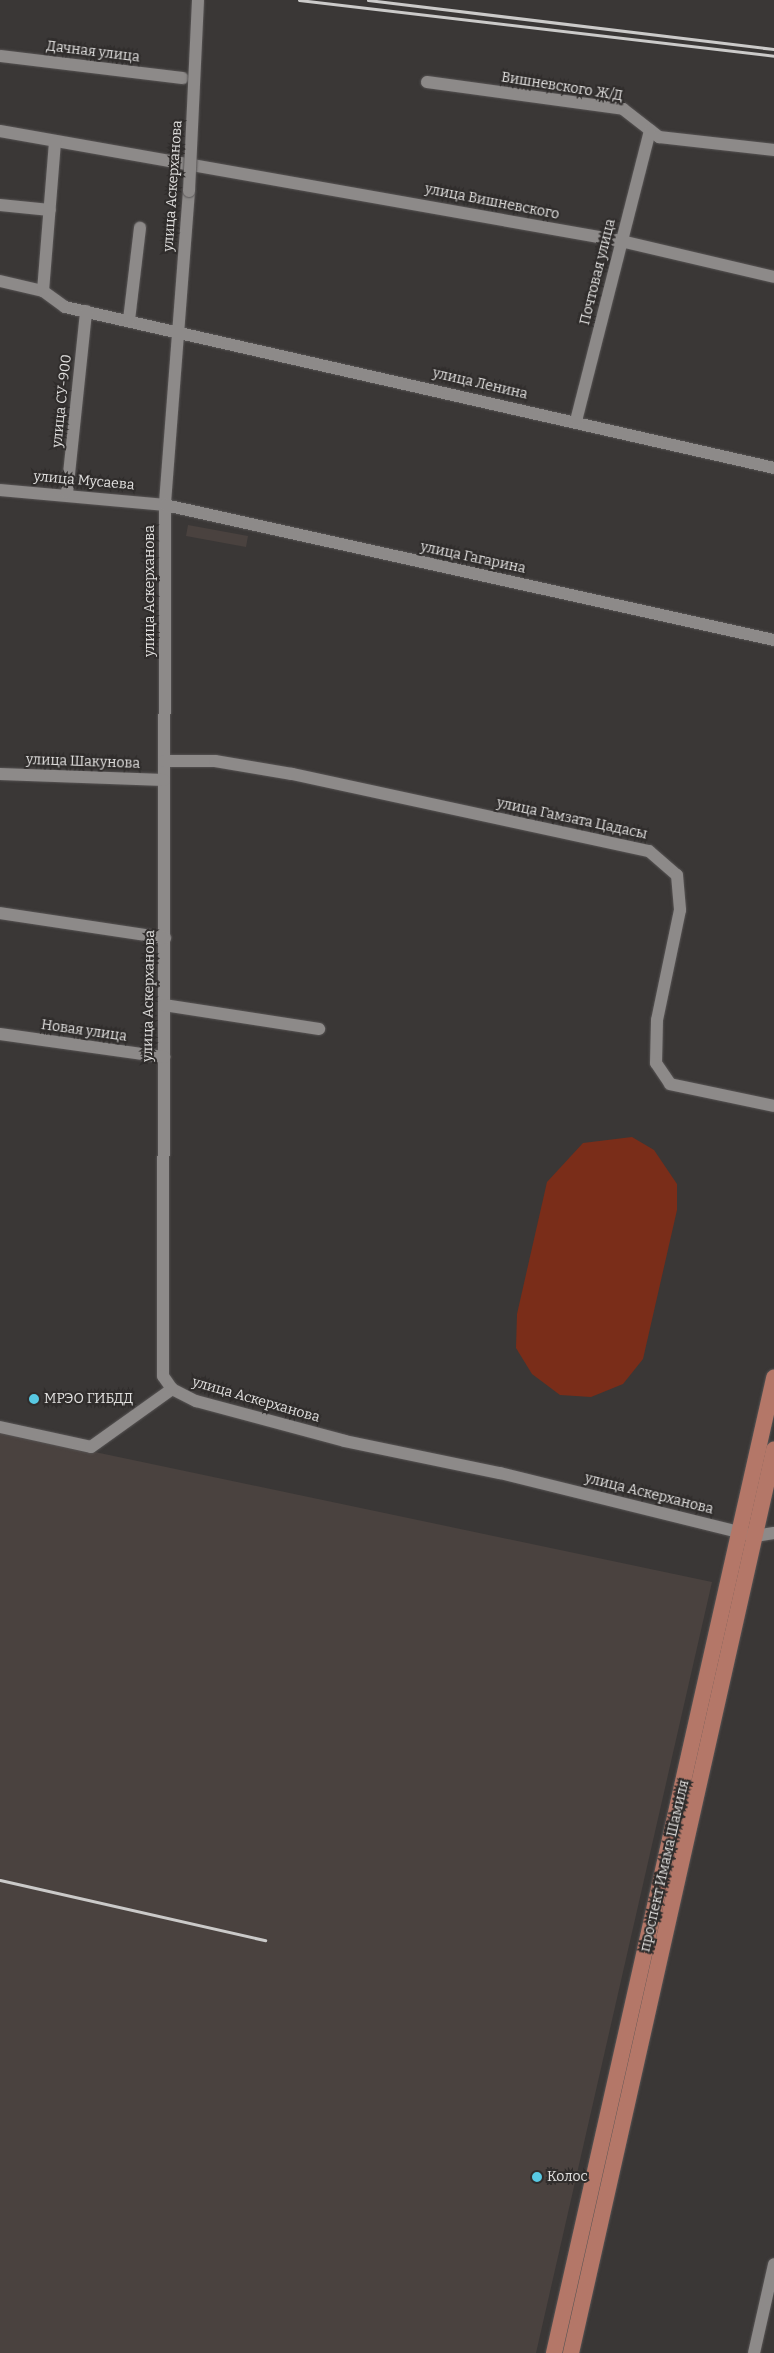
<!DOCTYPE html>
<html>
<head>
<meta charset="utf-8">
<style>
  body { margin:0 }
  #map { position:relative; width:774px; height:2353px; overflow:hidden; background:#3a3736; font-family:Bitter,serif }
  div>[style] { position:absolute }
  .built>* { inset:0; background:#4a423f }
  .green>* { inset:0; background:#7a2d19 }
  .roads { filter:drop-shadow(0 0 1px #575454) drop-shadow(0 0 1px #575454) }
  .minor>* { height:12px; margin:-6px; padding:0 6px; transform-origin:6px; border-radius:6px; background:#8d8a89 }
  .major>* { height:16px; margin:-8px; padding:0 8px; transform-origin:8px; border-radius:8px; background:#b47768 }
  .rail>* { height:3px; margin:-1.5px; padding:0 1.5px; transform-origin:1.5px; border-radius:1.5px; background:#cbcac9 }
  .bridges { filter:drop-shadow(0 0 1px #575454) drop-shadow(0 0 1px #575454) }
  .minor-bridge>* { height:12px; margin:-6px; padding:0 6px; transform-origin:6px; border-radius:6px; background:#8d8a89 }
  .dots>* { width:14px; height:14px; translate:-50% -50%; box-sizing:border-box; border:2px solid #302d2c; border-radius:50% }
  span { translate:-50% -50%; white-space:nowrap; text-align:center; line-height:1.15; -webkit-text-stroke:4px #302d2c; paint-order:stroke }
  .street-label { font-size:14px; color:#e1e0df }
  .poi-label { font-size:14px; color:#e1e0df }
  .left { translate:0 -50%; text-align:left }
</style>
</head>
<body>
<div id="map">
  <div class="built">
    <div style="clip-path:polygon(188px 525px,248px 536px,246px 547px,186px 536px)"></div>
    <div style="clip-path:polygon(0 1432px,712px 1582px,536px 2353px,0 2353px)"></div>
  </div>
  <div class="green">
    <div style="clip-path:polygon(632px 1137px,654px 1150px,677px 1184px,677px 1210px,643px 1359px,623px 1384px,591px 1397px,560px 1395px,532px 1374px,516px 1348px,517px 1314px,547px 1182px,583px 1143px)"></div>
  </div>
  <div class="roads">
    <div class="minor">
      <div style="left:0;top:56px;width:184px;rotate:6.9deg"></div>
      <div style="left:427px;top:82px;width:198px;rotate:7.8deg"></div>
      <div style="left:623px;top:109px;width:46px;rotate:37.9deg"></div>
      <div style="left:659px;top:137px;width:116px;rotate:6.4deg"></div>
      <div style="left:0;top:131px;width:631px;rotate:10.04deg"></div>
      <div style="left:621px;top:241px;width:157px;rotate:13.2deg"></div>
      <div style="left:189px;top:191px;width:315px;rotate:94.4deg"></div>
      <div style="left:165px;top:505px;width:871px;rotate:90.13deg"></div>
      <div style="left:163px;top:1376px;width:16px;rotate:55deg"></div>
      <div style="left:172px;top:1389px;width:27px;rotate:27deg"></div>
      <div style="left:196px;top:1401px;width:154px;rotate:15deg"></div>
      <div style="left:345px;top:1441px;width:158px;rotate:11.7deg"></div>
      <div style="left:500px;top:1473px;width:263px;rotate:13.9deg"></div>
      <div style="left:755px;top:1536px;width:19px;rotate:-9deg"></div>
      <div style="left:0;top:205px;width:50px;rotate:5.7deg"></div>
      <div style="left:0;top:281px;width:44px;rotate:13.1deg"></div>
      <div style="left:43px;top:291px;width:27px;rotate:36deg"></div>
      <div style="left:65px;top:307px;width:727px;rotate:12.79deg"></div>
      <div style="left:43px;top:291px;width:150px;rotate:-85.4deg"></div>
      <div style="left:129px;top:320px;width:93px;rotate:-83.2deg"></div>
      <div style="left:576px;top:421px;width:300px;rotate:-75.7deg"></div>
      <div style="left:0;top:490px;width:166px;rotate:5.2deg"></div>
      <div style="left:165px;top:505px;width:624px;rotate:12.5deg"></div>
      <div style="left:67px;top:493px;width:183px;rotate:-84deg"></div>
      <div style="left:164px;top:761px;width:51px"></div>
      <div style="left:215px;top:761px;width:78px;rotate:9.6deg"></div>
      <div style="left:292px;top:774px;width:365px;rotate:12.2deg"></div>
      <div style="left:649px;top:851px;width:37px;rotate:41deg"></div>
      <div style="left:677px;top:875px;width:35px;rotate:85deg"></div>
      <div style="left:680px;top:910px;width:112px;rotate:101.8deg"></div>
      <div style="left:657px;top:1020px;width:43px;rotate:91.3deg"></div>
      <div style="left:656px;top:1063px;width:25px;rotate:56deg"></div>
      <div style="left:670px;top:1084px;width:106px;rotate:11.9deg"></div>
      <div style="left:0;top:774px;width:164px;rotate:2.1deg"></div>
      <div style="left:0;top:913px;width:167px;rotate:8.6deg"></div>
      <div style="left:164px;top:1005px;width:157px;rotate:8.8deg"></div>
      <div style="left:0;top:1034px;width:166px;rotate:8deg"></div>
      <div style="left:0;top:1427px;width:93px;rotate:12.4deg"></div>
      <div style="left:91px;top:1447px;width:100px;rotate:-35.6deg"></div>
      <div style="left:754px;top:2353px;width:91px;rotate:-77.3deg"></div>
    </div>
    <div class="major">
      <div style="left:554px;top:2353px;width:1000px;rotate:-77.28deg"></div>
      <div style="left:571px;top:2353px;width:926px;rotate:-77.33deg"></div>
    </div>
  </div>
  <div class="rail">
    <div style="left:299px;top:0;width:478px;rotate:6.7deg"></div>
    <div style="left:368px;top:0;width:409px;rotate:6.9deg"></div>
    <div style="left:0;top:1880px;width:272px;rotate:12.8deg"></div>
  </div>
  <div class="bridges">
    <div class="minor-bridge">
      <div style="left:189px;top:191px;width:191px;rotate:-87.3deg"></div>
    </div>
  </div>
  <div class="dots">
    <div style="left:34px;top:1399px;background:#58c9e3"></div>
    <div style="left:537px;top:2177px;background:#58c9e3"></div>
  </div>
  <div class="street-label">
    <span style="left:93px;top:52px;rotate:7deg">Дачная улица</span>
    <span style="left:562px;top:87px;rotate:9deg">Вишневского Ж/Д</span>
    <span style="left:173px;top:186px;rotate:-86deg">улица Аскерханова</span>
    <span style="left:492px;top:202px;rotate:11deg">улица Вишневского</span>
    <span style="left:598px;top:272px;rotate:-76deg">Почтовая улица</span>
    <span style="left:480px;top:384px;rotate:13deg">улица Ленина</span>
    <span style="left:62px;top:401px;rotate:-84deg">улица СУ-900</span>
    <span style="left:84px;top:481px;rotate:5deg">улица Мусаева</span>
    <span style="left:473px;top:558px;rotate:12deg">улица Гагарина</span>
    <span style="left:150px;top:591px;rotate:-90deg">улица Аскерханова</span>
    <span style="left:83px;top:762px;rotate:2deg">улица Шакунова</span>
    <span style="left:572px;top:819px;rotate:12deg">улица Гамзата Цадасы</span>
    <span style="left:149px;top:996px;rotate:-89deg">улица Аскерханова</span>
    <span style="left:84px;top:1031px;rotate:8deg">Новая улица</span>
    <span style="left:256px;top:1400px;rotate:16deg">улица Аскерханова</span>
    <span style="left:649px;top:1494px;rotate:14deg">улица Аскерханова</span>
    <span style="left:665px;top:1866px;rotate:-77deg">проспект Имама Шамиля</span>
  </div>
  <div class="poi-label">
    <span class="left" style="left:44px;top:1399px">МРЭО ГИБДД</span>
    <span class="left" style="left:547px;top:2177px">Колос</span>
  </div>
</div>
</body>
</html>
